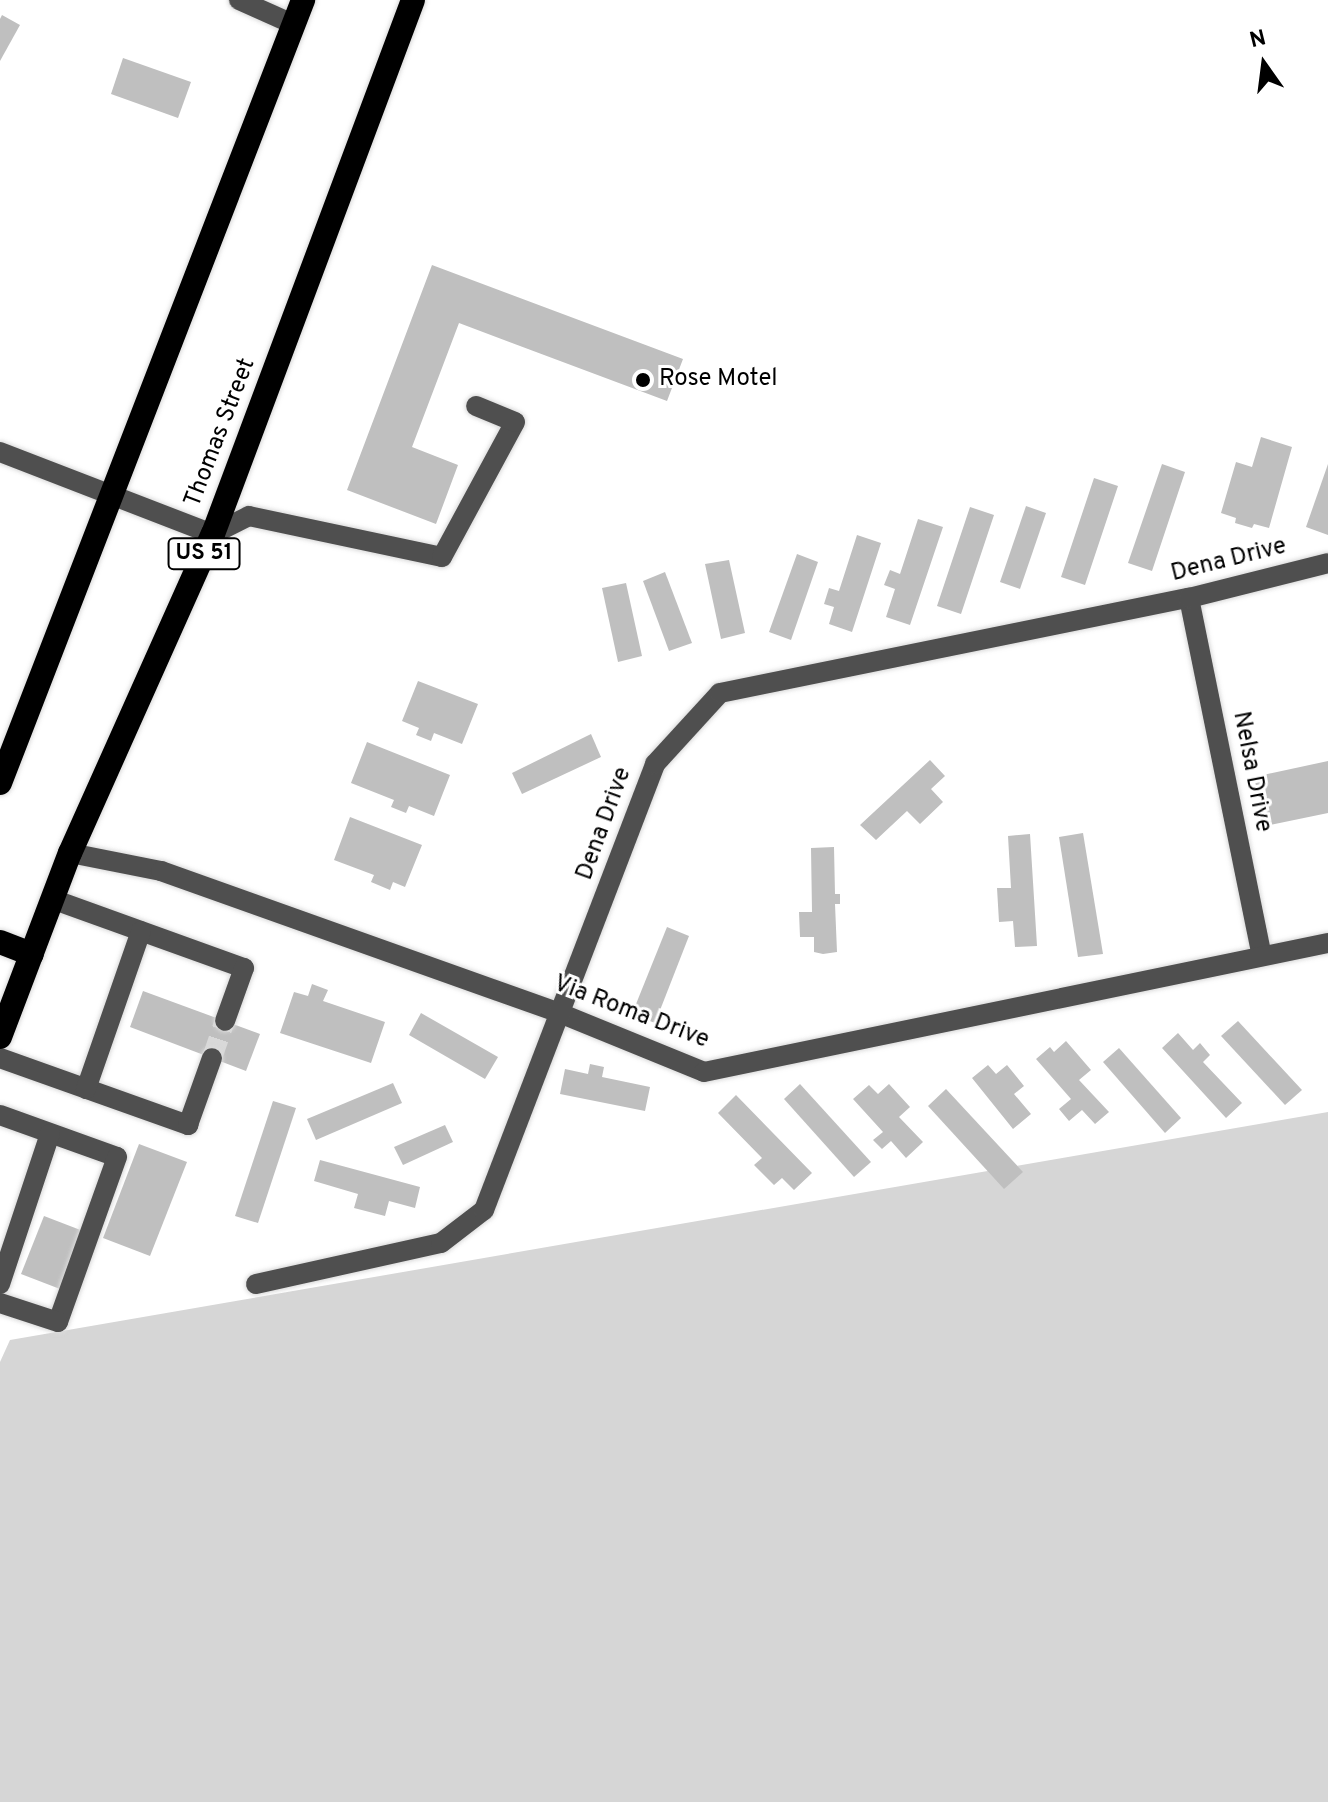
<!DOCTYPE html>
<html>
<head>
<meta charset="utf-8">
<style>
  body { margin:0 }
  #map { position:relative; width:1328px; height:1802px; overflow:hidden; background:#fff; font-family:Overpass,sans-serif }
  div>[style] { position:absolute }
  .green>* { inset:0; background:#d6d6d6 }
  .building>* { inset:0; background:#bfbfbf }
  .minor-tunnel>* { height:20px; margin-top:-10px; transform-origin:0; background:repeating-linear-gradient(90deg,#d9d9d9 0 20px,transparent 0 30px) }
  .roads { filter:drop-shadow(0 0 2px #dbdbdb) drop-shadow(0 0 2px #dbdbdb) }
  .minor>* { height:20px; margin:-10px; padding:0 10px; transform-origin:10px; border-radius:10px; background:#4f4f4f }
  .highway>* { height:24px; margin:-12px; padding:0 12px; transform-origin:12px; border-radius:12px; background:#000 }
  .dots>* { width:22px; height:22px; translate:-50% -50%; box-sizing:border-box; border:4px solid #fff; border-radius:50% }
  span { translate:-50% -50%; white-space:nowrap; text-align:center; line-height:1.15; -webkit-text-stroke:6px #fff; paint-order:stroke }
  .shield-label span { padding:2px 6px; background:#fff; border:2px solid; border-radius:6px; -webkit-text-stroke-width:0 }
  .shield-label { font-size:22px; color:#000; font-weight:700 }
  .poi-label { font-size:24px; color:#000 }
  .left { translate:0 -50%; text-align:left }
  .street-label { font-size:24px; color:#000 }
  .north { position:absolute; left:1224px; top:24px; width:80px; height:80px; -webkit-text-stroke:6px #fff; paint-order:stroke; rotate:346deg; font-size:22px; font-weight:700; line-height:32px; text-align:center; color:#000 }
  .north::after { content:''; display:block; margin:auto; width:28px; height:36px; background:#000; clip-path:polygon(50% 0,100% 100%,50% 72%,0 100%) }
</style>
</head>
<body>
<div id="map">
  <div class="green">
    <div style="clip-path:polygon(1328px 1112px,1328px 1802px,0 1802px,0 1362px,10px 1340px)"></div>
  </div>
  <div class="building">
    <div style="clip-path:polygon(2px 15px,20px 25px,0 61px,0 19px)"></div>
    <div style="clip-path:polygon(123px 58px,191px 82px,178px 118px,111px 94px)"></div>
    <div style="clip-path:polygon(432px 265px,683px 359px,667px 401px,459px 323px,412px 447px,458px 465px,436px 524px,347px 490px)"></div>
    <div style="clip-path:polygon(1261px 437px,1292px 447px,1269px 528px,1254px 524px,1252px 528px,1235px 523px,1236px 518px,1221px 513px,1236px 462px,1252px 467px)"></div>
    <div style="clip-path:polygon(1162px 464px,1185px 472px,1152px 571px,1128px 563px)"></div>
    <div style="clip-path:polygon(1328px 464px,1328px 535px,1306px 527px)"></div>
    <div style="clip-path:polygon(1094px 478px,1118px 486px,1085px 585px,1061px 577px)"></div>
    <div style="clip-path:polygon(1026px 506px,1046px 513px,1020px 589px,1000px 582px)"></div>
    <div style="clip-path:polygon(970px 507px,994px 515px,961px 614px,937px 606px)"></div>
    <div style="clip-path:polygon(918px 519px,943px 527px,910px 625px,886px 617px,895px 589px,884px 585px,890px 570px,900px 574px)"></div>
    <div style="clip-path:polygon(857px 535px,881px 543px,852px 632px,829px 624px,834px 607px,824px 604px,829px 588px,839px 591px)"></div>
    <div style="clip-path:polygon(797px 554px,818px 562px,791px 640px,769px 632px)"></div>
    <div style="clip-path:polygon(729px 560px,745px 633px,721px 639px,705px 564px)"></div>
    <div style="clip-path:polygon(665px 572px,692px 643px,669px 651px,643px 581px)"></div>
    <div style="clip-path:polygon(626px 583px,642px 656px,618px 662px,602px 588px)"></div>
    <div style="clip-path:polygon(418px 681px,478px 704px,462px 744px,434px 733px,431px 741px,416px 735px,419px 728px,402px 721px)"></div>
    <div style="clip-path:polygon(591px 734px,601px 757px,522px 794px,512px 773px)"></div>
    <div style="clip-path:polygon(367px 742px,450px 775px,434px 816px,409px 806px,406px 813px,391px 807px,394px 800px,351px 783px)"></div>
    <div style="clip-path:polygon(930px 760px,945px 776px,931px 789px,943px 802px,920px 824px,907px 811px,876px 840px,860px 825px)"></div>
    <div style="clip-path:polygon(1328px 761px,1328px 813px,1265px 826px,1254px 777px)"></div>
    <div style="clip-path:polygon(350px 817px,422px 845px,405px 887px,393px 882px,390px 890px,371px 882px,374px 875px,334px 860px)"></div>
    <div style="clip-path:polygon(1083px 833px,1103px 954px,1078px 957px,1059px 837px)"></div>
    <div style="clip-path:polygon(1030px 834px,1037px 946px,1015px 947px,1013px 921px,999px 922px,997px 888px,1011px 888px,1008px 836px)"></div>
    <div style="clip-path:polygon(834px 847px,835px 894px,840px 894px,840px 904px,835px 904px,837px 952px,823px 954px,814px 952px,814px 937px,800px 937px,799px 912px,812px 912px,811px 848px)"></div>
    <div style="clip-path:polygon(667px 927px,689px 936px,655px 1023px,632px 1014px)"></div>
    <div style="clip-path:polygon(312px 984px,328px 990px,323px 1001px,385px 1022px,371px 1063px,280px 1033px,294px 992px,308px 996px)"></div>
    <div style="clip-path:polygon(143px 991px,260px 1034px,246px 1071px,130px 1027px)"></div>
    <div style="clip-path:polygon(421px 1013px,498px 1057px,485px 1079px,409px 1035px)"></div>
    <div style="clip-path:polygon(1238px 1021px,1302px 1090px,1285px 1105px,1221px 1036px)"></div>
    <div style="clip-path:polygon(1178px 1033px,1193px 1050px,1200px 1043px,1210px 1055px,1203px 1062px,1242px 1103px,1226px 1118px,1162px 1048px)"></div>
    <div style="clip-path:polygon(1066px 1041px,1091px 1070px,1079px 1080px,1109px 1112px,1095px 1124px,1082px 1110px,1069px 1121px,1059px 1109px,1071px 1099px,1036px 1059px,1050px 1047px,1054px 1052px)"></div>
    <div style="clip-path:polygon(1119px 1048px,1181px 1118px,1165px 1133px,1103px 1062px)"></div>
    <div style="clip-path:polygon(590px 1064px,604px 1067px,602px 1077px,650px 1087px,645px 1111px,560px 1094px,565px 1069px,588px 1074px)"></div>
    <div style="clip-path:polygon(988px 1065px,996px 1074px,1007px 1065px,1024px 1086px,1014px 1094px,1031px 1114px,1013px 1129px,972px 1078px)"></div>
    <div style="clip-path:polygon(393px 1083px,402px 1103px,316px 1140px,307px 1119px)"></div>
    <div style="clip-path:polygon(800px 1084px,871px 1162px,854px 1177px,784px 1099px)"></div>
    <div style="clip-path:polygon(889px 1084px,910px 1107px,899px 1117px,923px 1142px,906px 1158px,891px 1141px,882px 1149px,873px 1140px,883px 1132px,853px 1099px,869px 1085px,878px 1094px)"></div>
    <div style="clip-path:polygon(946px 1089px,1023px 1172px,1004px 1189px,928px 1106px)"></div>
    <div style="clip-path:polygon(736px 1095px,812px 1173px,794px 1190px,782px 1178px,774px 1185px,754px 1165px,762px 1158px,718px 1113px)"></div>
    <div style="clip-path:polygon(273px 1101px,296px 1108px,258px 1223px,235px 1216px)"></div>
    <div style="clip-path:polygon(445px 1125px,453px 1142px,403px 1165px,394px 1147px)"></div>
    <div style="clip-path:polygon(139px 1144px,187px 1162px,150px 1256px,103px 1238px)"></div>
    <div style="clip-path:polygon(320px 1160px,420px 1187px,415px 1208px,389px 1201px,385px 1216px,354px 1208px,358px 1194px,314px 1181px)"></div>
    <div style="clip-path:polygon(44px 1216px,83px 1231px,60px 1289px,21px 1274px)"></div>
  </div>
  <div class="minor-tunnel">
    <div style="left:212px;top:1058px;width:39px;rotate:-71deg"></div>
  </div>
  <div class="roads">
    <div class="minor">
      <div style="left:239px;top:0;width:59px;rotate:24deg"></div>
      <div style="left:0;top:452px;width:228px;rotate:21.1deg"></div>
      <div style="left:213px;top:534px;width:40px;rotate:-26.6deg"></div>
      <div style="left:249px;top:516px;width:197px;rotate:12deg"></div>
      <div style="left:442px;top:557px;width:153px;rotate:-61.6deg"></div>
      <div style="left:515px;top:422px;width:42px;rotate:-157.7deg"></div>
      <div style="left:1189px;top:598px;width:365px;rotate:78.5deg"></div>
      <div style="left:70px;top:853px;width:93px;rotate:11.2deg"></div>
      <div style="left:161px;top:871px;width:426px;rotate:19.6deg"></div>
      <div style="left:562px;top:1014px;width:153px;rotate:22.2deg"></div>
      <div style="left:704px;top:1072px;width:637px;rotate:-11.68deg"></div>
      <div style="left:52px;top:899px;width:204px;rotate:19.8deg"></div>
      <div style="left:244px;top:968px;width:56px;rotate:109.7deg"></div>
      <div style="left:0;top:1058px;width:200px;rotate:19.6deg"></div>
      <div style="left:188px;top:1125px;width:71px;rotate:-70.3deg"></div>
      <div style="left:86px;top:1089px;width:167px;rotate:-70.8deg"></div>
      <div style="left:0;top:1115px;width:124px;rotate:19.7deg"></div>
      <div style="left:117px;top:1157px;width:175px;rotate:109.7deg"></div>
      <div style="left:58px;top:1322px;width:61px;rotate:-161.9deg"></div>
      <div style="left:0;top:1284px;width:158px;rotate:-71.6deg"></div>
      <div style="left:256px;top:1284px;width:189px;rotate:-12.5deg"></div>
      <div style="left:441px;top:1243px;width:54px;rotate:-37.5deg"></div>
      <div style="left:484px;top:1210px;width:478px;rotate:-69deg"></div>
      <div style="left:655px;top:764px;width:96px;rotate:-47.5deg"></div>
      <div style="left:720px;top:693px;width:479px;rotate:-11.5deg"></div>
      <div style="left:1189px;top:598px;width:143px;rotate:-14.1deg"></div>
    </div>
    <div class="highway">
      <div style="left:0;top:783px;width:840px;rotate:-68.84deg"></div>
      <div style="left:0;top:942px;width:34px;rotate:21deg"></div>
      <div style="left:0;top:1037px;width:197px;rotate:-69.2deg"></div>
      <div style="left:70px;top:853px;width:350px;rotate:-65.9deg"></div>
      <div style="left:213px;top:534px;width:570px;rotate:-69.47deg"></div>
    </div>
  </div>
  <div class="dots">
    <div style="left:643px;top:380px;background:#000"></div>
  </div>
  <div class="shield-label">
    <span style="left:204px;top:554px">US 51</span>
  </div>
  <div class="poi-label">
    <span class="left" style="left:659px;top:380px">Rose Motel</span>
  </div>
  <div class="street-label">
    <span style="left:221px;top:433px;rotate:-69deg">Thomas Street</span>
    <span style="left:1229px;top:561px;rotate:-14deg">Dena Drive</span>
    <span style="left:1251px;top:772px;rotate:79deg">Nelsa Drive</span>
    <span style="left:605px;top:824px;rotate:-70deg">Dena Drive</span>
    <span style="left:631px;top:1013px;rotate:21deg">Via Roma Drive</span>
  </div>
  <div class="north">N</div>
</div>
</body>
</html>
